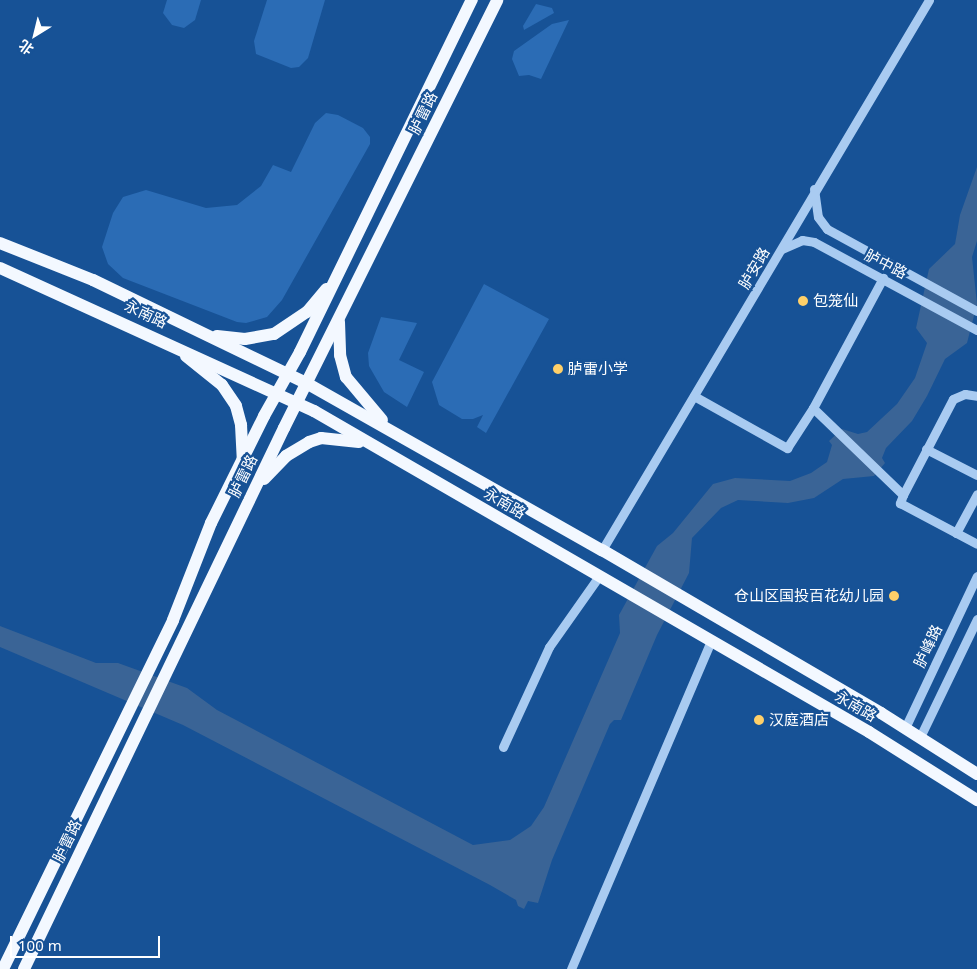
<!DOCTYPE html>
<html>
<head>
<meta charset="utf-8">
<style>
  body { margin:0 }
  #map { position:relative; width:977px; height:969px; overflow:hidden; background:#175296; font-family:"Noto Sans","Noto Sans SC",sans-serif }
  div>[style] { position:absolute }
  .green>* { inset:0; background:#2b6cb5 }
  .water>* { inset:0; background:#3a6496 }
  .minor>* { height:9px; margin:-4.5px; padding:0 4.5px; transform-origin:4.5px; border-radius:4.5px; background:#a9cbf1 }
  .major>* { height:12px; margin:-6px; padding:0 6px; transform-origin:6px; border-radius:6px; background:#f3f8ff }
  .dots>* { width:14px; height:14px; translate:-50% -50%; box-sizing:border-box; border:2px solid #175296; border-radius:50% }
  span { translate:-50% -50%; white-space:nowrap; text-align:center; line-height:1.15; -webkit-text-stroke:4.5px #175296; paint-order:stroke }
  .street-label { font-size:15px; color:#fff }
  .poi-label { font-size:15px; color:#fff }
  .left { translate:0 -50%; text-align:left }
  .right { translate:-100% -50%; text-align:right }
  .north { position:absolute; left:10px; top:10px; width:50px; height:50px; -webkit-text-stroke:4px #175296; paint-order:stroke; rotate:216deg; font-size:14px; font-weight:700; line-height:20px; text-align:center; color:#fff }
  .north::after { content:''; display:block; margin:auto; width:18px; height:22px; background:#fff; clip-path:polygon(50% 0,100% 100%,50% 72%,0 100%) }
  .scale { position:absolute; left:10px; top:936px; width:150px; height:22px; box-sizing:border-box; border:2px solid #fff; border-top:0; padding-left:6px; font-size:15px; line-height:18px; white-space:nowrap; color:#fff; -webkit-text-stroke:4px #175296; paint-order:stroke }
</style>
</head>
<body>
<div id="map">
  <div class="green">
    <div style="clip-path:polygon(167px 0,201px 0,195px 20px,184px 28px,172px 25px,163px 13px)"></div>
    <div style="clip-path:polygon(267px 0,325px 0,308px 58px,299px 67px,291px 68px,256px 54px,254px 41px)"></div>
    <div style="clip-path:polygon(536px 4px,552px 8px,554px 13px,524px 30px,523px 26px)"></div>
    <div style="clip-path:polygon(569px 20px,541px 79px,529px 75px,519px 76px,512px 59px,514px 51px,552px 24px)"></div>
    <div style="clip-path:polygon(326px 113px,338px 115px,363px 128px,370px 137px,370px 144px,282px 300px,267px 317px,246px 323px,237px 322px,123px 278px,108px 264px,102px 247px,113px 213px,123px 197px,146px 190px,206px 208px,237px 205px,261px 186px,273px 165px,291px 172px,315px 123px)"></div>
    <div style="clip-path:polygon(484px 284px,549px 319px,486px 433px,477px 427px,483px 415px,473px 419px,462px 419px,439px 405px,432px 382px)"></div>
    <div style="clip-path:polygon(381px 317px,417px 323px,399px 360px,424px 372px,407px 407px,384px 392px,369px 366px,368px 353px)"></div>
  </div>
  <div class="water">
    <div style="clip-path:polygon(977px 167px,977px 241px,972px 257px,977px 304px,967px 343px,945px 359px,927px 396px,912px 421px,886px 448px,882px 458px,885px 463px,874px 476px,843px 479px,814px 498px,788px 503px,738px 500px,721px 508px,692px 538px,689px 573px,657px 635px,621px 720px,614px 720px,610px 724px,552px 860px,538px 903px,528px 901px,524px 909px,518px 906px,516px 900px,490px 885px,183px 725px,0 647px,0 626px,96px 663px,118px 663px,187px 688px,217px 710px,473px 845px,510px 840px,531px 826px,544px 807px,620px 633px,619px 615px,657px 546px,673px 533px,713px 484px,735px 478px,790px 481px,811px 473px,827px 462px,832px 445px,829px 441px,842px 429px,858px 434px,867px 432px,897px 404px,915px 378px,927px 343px,916px 328px,929px 269px,955px 244px,960px 215px)"></div>
  </div>
  <div class="minor">
    <div style="left:814px;top:189px;width:28px;rotate:82deg"></div>
    <div style="left:818px;top:217px;width:15px;rotate:53deg"></div>
    <div style="left:827px;top:229px;width:171px;rotate:28.7deg"></div>
    <div style="left:782px;top:249px;width:22px;rotate:-24deg"></div>
    <div style="left:802px;top:240px;width:12px;rotate:9deg"></div>
    <div style="left:814px;top:242px;width:185px;rotate:28.4deg"></div>
    <div style="left:694px;top:396px;width:107px;rotate:29.2deg"></div>
    <div style="left:787px;top:448px;width:48px;rotate:-57deg"></div>
    <div style="left:813px;top:408px;width:125px;rotate:44deg"></div>
    <div style="left:903px;top:495px;width:9px;rotate:111deg"></div>
    <div style="left:900px;top:503px;width:87px;rotate:28deg"></div>
    <div style="left:813px;top:408px;width:148px;rotate:-61.7deg"></div>
    <div style="left:926px;top:449px;width:57px;rotate:27deg"></div>
    <div style="left:903px;top:495px;width:108px;rotate:-62.5deg"></div>
    <div style="left:953px;top:399px;width:13px;rotate:-23deg"></div>
    <div style="left:965px;top:394px;width:12px;rotate:9deg"></div>
    <div style="left:956px;top:533px;width:44px;rotate:-61.7deg"></div>
    <div style="left:602px;top:550px;width:640px;rotate:-59.27deg"></div>
    <div style="left:905px;top:728px;width:168px;rotate:-64.7deg"></div>
    <div style="left:920px;top:737px;width:131px;rotate:-64.2deg"></div>
    <div style="left:503px;top:747px;width:110px;rotate:-65.3deg"></div>
    <div style="left:549px;top:647px;width:87px;rotate:-54.8deg"></div>
    <div style="left:571px;top:969px;width:357px;rotate:-66.9deg"></div>
  </div>
  <div class="major">
    <div style="left:0;top:243px;width:100px;rotate:21.7deg"></div>
    <div style="left:93px;top:280px;width:239px;rotate:25.8deg"></div>
    <div style="left:308px;top:384px;width:338px;rotate:29.5deg"></div>
    <div style="left:602px;top:550px;width:323px;rotate:30.3deg"></div>
    <div style="left:881px;top:713px;width:114px;rotate:32.4deg"></div>
    <div style="left:0;top:268px;width:345px;rotate:24.5deg"></div>
    <div style="left:314px;top:411px;width:641px;rotate:30.04deg"></div>
    <div style="left:869px;top:732px;width:128px;rotate:32.2deg"></div>
    <div style="left:339px;top:322px;width:33px;rotate:88deg"></div>
    <div style="left:340px;top:355px;width:23px;rotate:75deg"></div>
    <div style="left:346px;top:377px;width:56px;rotate:50.1deg"></div>
    <div style="left:217px;top:336px;width:28px;rotate:6deg"></div>
    <div style="left:245px;top:339px;width:29px;rotate:-10deg"></div>
    <div style="left:274px;top:334px;width:40px;rotate:-34deg"></div>
    <div style="left:307px;top:312px;width:30px;rotate:-50deg"></div>
    <div style="left:186px;top:356px;width:46px;rotate:38.9deg"></div>
    <div style="left:222px;top:385px;width:25px;rotate:56deg"></div>
    <div style="left:236px;top:406px;width:20px;rotate:75deg"></div>
    <div style="left:241px;top:425px;width:36px;rotate:87deg"></div>
    <div style="left:264px;top:479px;width:32px;rotate:-46deg"></div>
    <div style="left:286px;top:456px;width:27px;rotate:-31deg"></div>
    <div style="left:309px;top:442px;width:13px;rotate:-18deg"></div>
    <div style="left:321px;top:438px;width:38px;rotate:6deg"></div>
    <div style="left:3px;top:969px;width:388px;rotate:-64deg"></div>
    <div style="left:173px;top:620px;width:104px;rotate:-68.6deg"></div>
    <div style="left:211px;top:523px;width:119px;rotate:-63.6deg"></div>
    <div style="left:264px;top:416px;width:73px;rotate:-60.6deg"></div>
    <div style="left:300px;top:352px;width:392px;rotate:-64deg"></div>
    <div style="left:24px;top:969px;width:600px;rotate:-64.33deg"></div>
    <div style="left:284px;top:428px;width:478px;rotate:-63.5deg"></div>
  </div>
  <div class="dots">
    <div style="left:803px;top:301px;background:#ffd069"></div>
    <div style="left:558px;top:369px;background:#ffd069"></div>
    <div style="left:894px;top:596px;background:#ffd069"></div>
    <div style="left:759px;top:720px;background:#ffd069"></div>
  </div>
  <div class="street-label">
    <span style="left:423px;top:113px;rotate:-64deg">胪雷路</span>
    <span style="left:886px;top:264px;rotate:27deg">胪中路</span>
    <span style="left:754px;top:268px;rotate:-60deg">胪安路</span>
    <span style="left:146px;top:314px;rotate:25deg">永南路</span>
    <span style="left:243px;top:476px;rotate:-64deg">胪雷路</span>
    <span style="left:505px;top:503px;rotate:30deg">永南路</span>
    <span style="left:928px;top:646px;rotate:-65deg">胪峰路</span>
    <span style="left:856px;top:706px;rotate:30deg">永南路</span>
    <span style="left:67px;top:841px;rotate:-64deg">胪雷路</span>
  </div>
  <div class="poi-label">
    <span class="left" style="left:813px;top:301px">包笼仙</span>
    <span class="left" style="left:568px;top:369px">胪雷小学</span>
    <span class="right" style="left:884px;top:596px">仓山区国投百花幼儿园</span>
    <span class="left" style="left:769px;top:720px">汉庭酒店</span>
  </div>
  <div class="north">北</div>
  <div class="scale">100 m</div>
</div>
</body>
</html>
